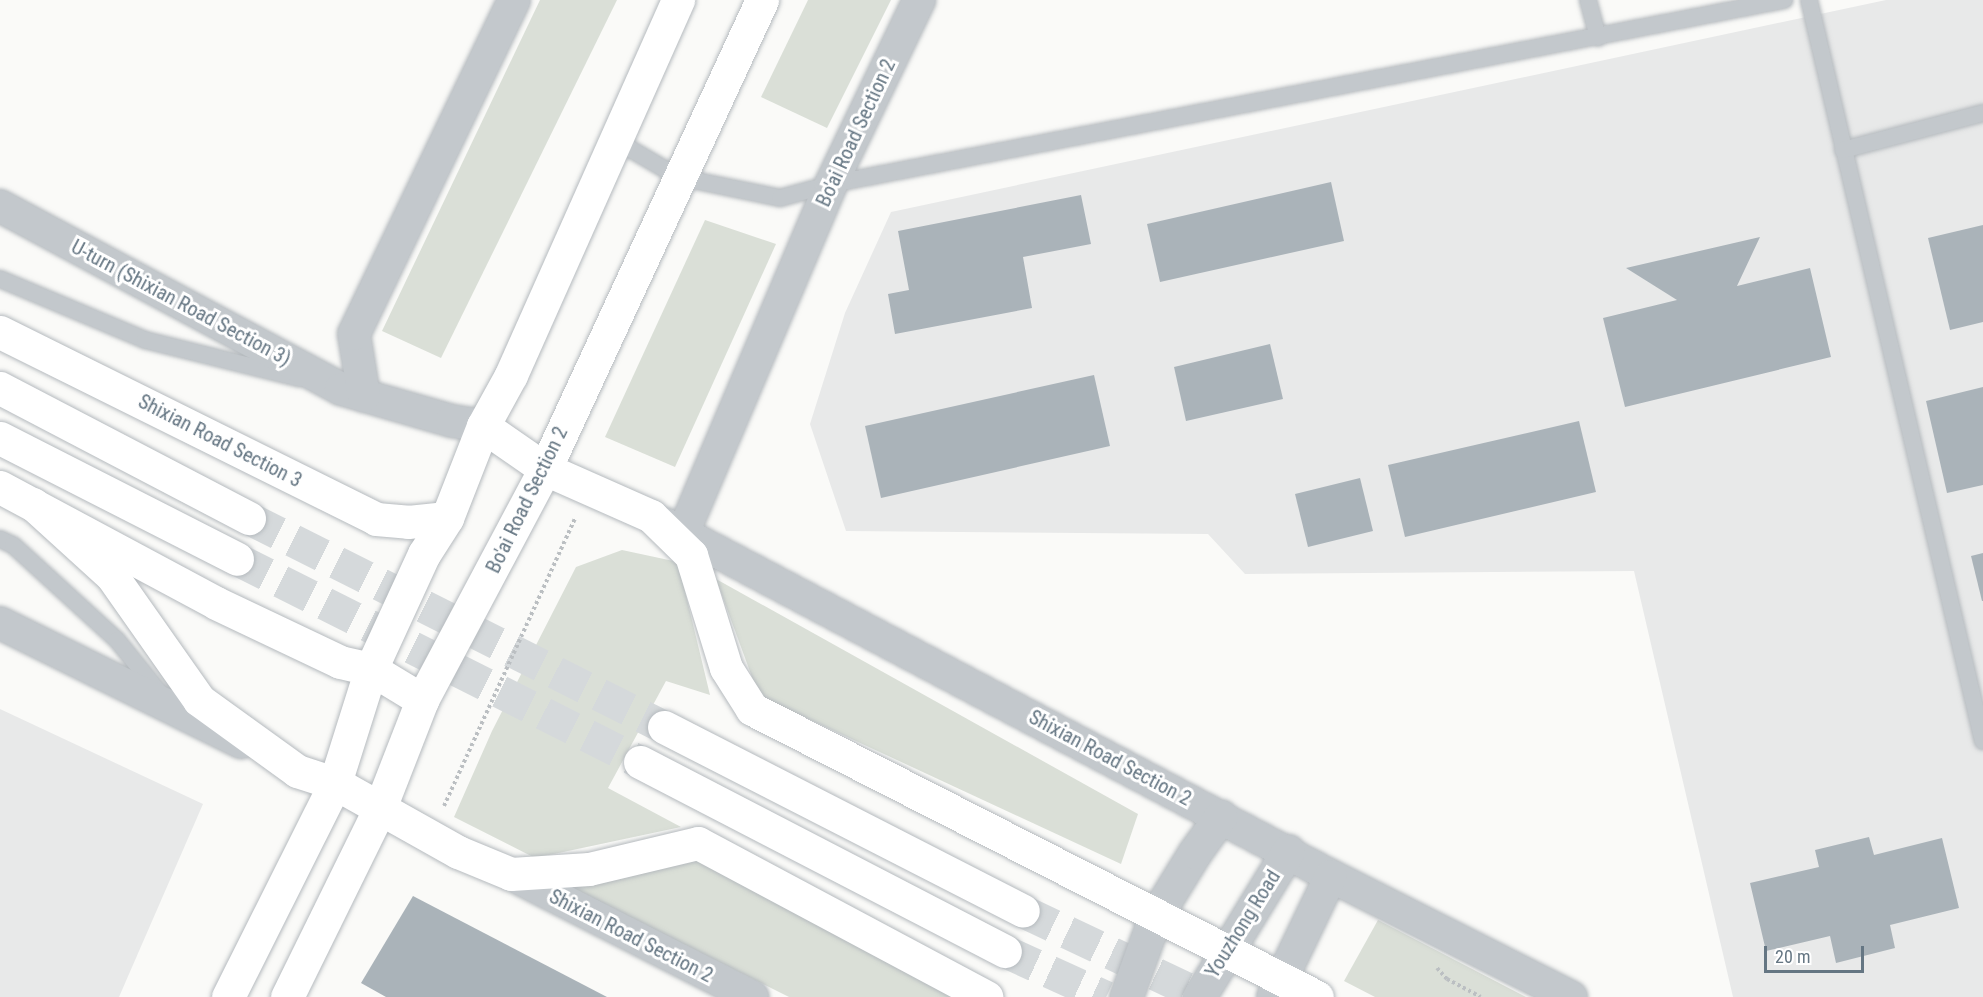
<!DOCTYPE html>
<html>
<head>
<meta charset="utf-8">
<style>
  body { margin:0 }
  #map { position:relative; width:1983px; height:997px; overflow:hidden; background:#fafaf8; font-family:"Roboto Condensed",sans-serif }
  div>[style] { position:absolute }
  .built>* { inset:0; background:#e8e9e9 }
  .green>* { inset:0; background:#dadfd7 }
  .building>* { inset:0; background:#aab3b9 }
  .primary-tunnel>* { height:33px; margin-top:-16.5px; transform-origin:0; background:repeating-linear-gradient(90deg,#d5d9db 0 33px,transparent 0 49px) }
  .path>* { height:4px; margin-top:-2px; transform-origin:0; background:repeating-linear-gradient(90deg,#bbbfc2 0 3px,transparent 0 6px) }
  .roads { filter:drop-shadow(0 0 2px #b5babe) drop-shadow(0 0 2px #b5babe) }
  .service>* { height:16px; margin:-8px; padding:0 8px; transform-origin:8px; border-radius:8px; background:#c3c8cc }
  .minor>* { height:32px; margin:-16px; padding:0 16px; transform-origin:16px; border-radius:16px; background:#c3c8cc }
  .tertiary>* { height:33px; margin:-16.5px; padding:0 16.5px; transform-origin:16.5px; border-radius:16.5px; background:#c3c8cc }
  .primary>* { height:33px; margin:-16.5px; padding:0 16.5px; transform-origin:16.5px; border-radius:16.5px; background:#fff }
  span { translate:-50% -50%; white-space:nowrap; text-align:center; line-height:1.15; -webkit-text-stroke:6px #fff; paint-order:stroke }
  .street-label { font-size:20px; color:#657683 }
  .scale { position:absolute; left:1764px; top:946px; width:100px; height:27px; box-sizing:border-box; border:3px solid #657683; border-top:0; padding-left:8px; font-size:18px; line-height:21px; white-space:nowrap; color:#657683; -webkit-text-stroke:4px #fff; paint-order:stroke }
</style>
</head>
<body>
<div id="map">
  <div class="built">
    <div style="clip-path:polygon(1886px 0,1983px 0,1983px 997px,1733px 997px,1634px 571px,1245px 574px,1208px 534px,846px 531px,810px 424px,845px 313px,891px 212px)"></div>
    <div style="clip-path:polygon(0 709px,203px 804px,119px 997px,0 997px)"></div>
  </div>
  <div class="green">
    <div style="clip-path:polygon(540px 0,617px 0,441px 358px,382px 331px)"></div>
    <div style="clip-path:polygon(808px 0,891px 0,827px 128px,761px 97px)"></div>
    <div style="clip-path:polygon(705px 220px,776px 244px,675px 467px,605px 437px)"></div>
    <div style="clip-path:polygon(622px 550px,678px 562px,710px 695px,666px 681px,608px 788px,681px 827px,535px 858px,454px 817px,492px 731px,576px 567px)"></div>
    <div style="clip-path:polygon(716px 579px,1138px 814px,1121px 864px,759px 696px)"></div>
    <div style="clip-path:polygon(695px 856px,952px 997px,789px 997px,561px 883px)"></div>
    <div style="clip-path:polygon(1378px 920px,1526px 997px,1375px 997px,1344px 981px)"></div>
  </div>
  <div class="building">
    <div style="clip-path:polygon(1331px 182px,1344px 241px,1160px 282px,1147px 224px)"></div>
    <div style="clip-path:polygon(1081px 195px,1091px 244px,1023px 257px,1032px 308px,895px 334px,888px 294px,909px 290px,898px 231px)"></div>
    <div style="clip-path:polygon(1983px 225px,1983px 322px,1950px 330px,1928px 238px)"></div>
    <div style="clip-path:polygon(1760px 237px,1737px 286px,1810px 268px,1831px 357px,1625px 407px,1603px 318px,1677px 300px,1626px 268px)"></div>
    <div style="clip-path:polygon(1270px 344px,1283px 399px,1186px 421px,1174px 367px)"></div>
    <div style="clip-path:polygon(1094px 375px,1110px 446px,881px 498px,865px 426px)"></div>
    <div style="clip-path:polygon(1983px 387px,1983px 485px,1947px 493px,1926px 401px)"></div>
    <div style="clip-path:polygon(1579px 421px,1596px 492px,1405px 537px,1388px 465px)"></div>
    <div style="clip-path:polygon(1360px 478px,1373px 531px,1308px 547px,1295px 494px)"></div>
    <div style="clip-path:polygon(1983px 553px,1983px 601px,1982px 601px,1971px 556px)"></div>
    <div style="clip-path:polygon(1869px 837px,1874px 855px,1942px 838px,1959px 908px,1890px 925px,1895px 948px,1836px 963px,1830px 936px,1766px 951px,1750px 883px,1819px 867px,1815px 850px)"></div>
    <div style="clip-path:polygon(413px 896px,607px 997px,386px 997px,361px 983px)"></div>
  </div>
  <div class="primary-tunnel">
    <div style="left:249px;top:518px;width:465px;rotate:26.7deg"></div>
    <div style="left:237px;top:559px;width:451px;rotate:26.7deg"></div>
    <div style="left:1023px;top:911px;width:201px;rotate:25.3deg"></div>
    <div style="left:1005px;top:951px;width:111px;rotate:24.5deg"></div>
  </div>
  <div class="path">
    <div style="left:444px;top:806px;width:316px;rotate:-65.5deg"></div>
    <div style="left:1437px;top:968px;width:15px;rotate:48deg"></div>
    <div style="left:1447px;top:979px;width:38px;rotate:28deg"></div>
  </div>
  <div class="roads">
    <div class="service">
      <div style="left:1588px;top:0;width:39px;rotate:75deg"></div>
      <div style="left:1809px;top:0;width:761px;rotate:76.79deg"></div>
      <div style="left:615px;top:140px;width:73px;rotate:30.4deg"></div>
      <div style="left:678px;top:177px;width:104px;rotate:11.6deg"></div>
      <div style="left:780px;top:198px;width:53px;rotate:-15.4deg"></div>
      <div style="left:831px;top:184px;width:971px;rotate:-10.93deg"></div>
      <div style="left:1843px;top:150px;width:145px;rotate:-14.8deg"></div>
      <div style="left:0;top:279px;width:157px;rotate:22.8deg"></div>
      <div style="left:145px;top:340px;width:159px;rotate:13.9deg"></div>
      <div style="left:0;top:539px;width:14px;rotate:25deg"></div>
      <div style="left:13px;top:545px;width:141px;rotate:42.4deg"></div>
      <div style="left:117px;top:640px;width:72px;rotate:51.2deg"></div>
    </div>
    <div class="minor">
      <div style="left:0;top:206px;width:387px;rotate:28.2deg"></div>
      <div style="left:341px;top:389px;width:116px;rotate:16.1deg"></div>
      <div style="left:452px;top:421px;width:31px;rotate:9deg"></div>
      <div style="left:364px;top:396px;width:63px;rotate:-99.2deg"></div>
      <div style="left:354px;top:334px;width:370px;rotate:-64.4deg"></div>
      <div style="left:665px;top:524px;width:753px;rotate:27.86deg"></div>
      <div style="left:1331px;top:876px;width:269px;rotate:26.8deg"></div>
      <div style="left:683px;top:533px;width:379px;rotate:-67deg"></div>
      <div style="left:831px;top:184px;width:204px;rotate:-64.4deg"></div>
      <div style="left:0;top:623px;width:269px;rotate:26.3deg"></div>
      <div style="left:511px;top:874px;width:271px;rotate:27deg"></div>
      <div style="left:1273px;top:997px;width:134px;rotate:-64.4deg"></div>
    </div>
    <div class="tertiary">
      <div style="left:1126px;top:997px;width:85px;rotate:-70.1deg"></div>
      <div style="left:1155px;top:917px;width:76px;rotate:-58.4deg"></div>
      <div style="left:1195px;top:852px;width:44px;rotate:-54.2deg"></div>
      <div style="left:1199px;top:997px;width:171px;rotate:-58.6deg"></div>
    </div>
    <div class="primary">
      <div style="left:0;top:332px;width:420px;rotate:26.4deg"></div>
      <div style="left:376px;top:519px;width:32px;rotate:5deg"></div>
      <div style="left:408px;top:522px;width:39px;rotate:-6deg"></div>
      <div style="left:0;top:388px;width:281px;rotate:27.6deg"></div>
      <div style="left:483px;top:426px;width:75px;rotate:34.7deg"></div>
      <div style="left:545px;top:469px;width:116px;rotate:23.9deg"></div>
      <div style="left:651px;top:516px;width:56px;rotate:44.3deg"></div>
      <div style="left:691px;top:555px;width:118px;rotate:72.8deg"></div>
      <div style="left:726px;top:668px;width:49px;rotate:57.6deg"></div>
      <div style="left:752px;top:709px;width:634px;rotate:27.01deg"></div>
      <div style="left:0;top:438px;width:266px;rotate:27deg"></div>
      <div style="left:0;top:487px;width:245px;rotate:28.2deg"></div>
      <div style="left:216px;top:603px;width:137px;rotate:25.4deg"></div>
      <div style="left:340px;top:662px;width:32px;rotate:13deg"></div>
      <div style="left:371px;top:669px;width:60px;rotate:31.3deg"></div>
      <div style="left:33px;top:504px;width:107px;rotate:42.3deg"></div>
      <div style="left:112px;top:576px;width:151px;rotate:54.9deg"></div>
      <div style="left:199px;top:700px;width:121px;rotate:35.9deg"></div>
      <div style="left:297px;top:771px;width:40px;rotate:18deg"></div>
      <div style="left:335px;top:783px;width:141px;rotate:29.3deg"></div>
      <div style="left:458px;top:852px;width:57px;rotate:22.5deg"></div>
      <div style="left:511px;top:874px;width:78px;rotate:-3.7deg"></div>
      <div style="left:589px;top:869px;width:112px;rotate:-13.4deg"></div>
      <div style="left:698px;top:843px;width:327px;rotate:28.1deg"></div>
      <div style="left:664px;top:727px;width:403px;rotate:27.1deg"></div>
      <div style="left:640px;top:762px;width:411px;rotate:27.4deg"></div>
      <div style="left:228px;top:997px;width:239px;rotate:-63.4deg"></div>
      <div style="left:335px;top:783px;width:120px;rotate:-72.5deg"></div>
      <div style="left:371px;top:669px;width:127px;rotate:-65.3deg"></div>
      <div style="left:424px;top:554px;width:43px;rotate:-57.4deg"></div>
      <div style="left:447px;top:518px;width:99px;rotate:-68.6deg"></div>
      <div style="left:483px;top:426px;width:58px;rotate:-61.2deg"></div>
      <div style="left:511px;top:375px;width:411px;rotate:-66deg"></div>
      <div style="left:287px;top:997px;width:211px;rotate:-63.8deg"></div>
      <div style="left:380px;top:808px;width:116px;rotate:-68.7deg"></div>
      <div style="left:422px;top:700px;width:262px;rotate:-62deg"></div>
      <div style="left:545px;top:469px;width:517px;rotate:-65.17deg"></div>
    </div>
  </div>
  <div class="street-label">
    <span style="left:856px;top:133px;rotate:-65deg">Bo'ai Road Section 2</span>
    <span style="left:181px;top:303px;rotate:28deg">U-turn (Shixian Road Section 3)</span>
    <span style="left:220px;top:441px;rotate:27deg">Shixian Road Section 3</span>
    <span style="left:527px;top:500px;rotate:-64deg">Bo'ai Road Section 2</span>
    <span style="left:1110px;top:758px;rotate:28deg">Shixian Road Section 2</span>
    <span style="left:1243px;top:924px;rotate:-58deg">Youzhong Road</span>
    <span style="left:631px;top:936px;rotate:27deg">Shixian Road Section 2</span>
  </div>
  <div class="scale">20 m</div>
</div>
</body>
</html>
